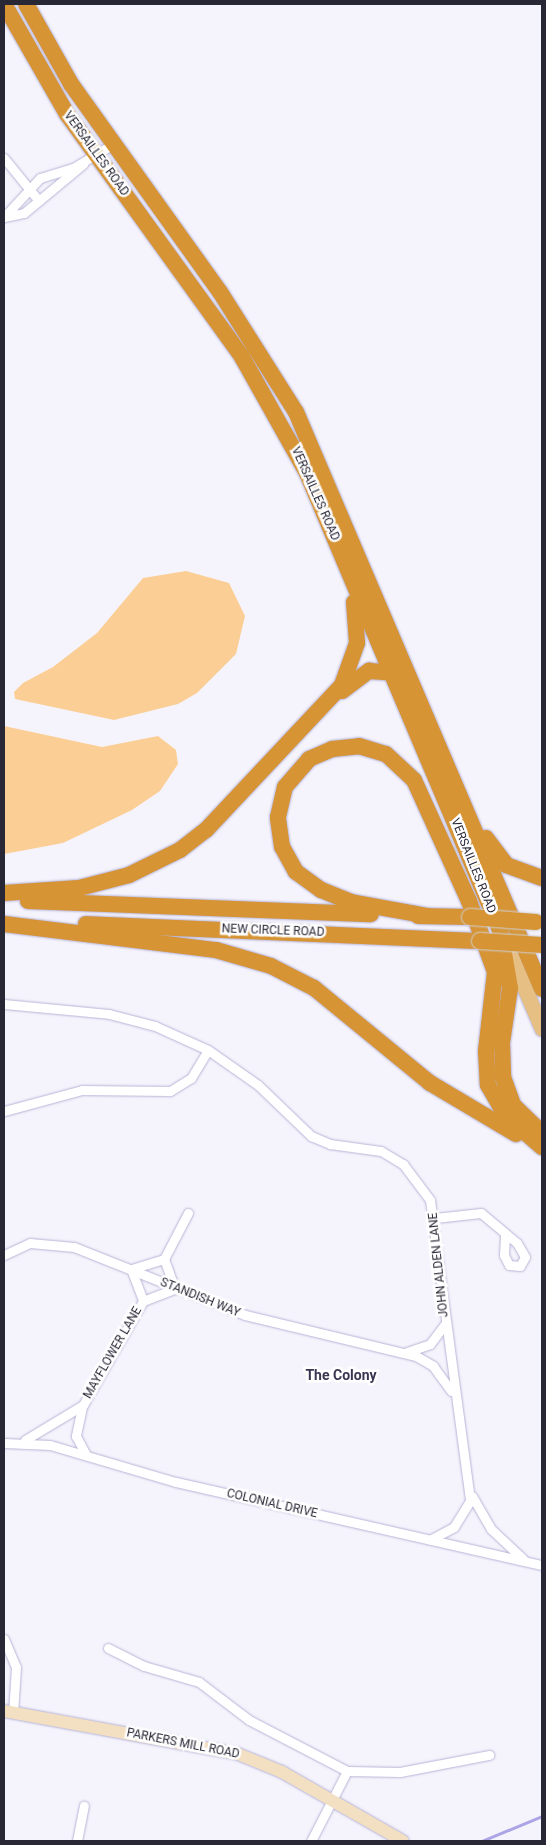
<!DOCTYPE html>
<html>
<head>
<meta charset="utf-8">
<style>
  body { margin:0 }
  #map { position:relative; width:546px; height:1845px; overflow:hidden; background:#f5f4fc; font-family:Roboto,sans-serif }
  div>[style] { position:absolute }
  .green>* { inset:0; background:#fbce96 }
  .stream>* { height:2.5px; margin:-1.25px; padding:0 1.25px; transform-origin:1.25px; border-radius:1.25px; background:#aca5e5 }
  .roads { filter:drop-shadow(0 0 1px #b7b4d7) drop-shadow(0 0 1px #b7b4d7) }
  .street>* { height:9px; margin:-4.5px; padding:0 4.5px; transform-origin:4.5px; border-radius:4.5px; background:#fff }
  .secondary>* { height:12px; margin:-6px; padding:0 6px; transform-origin:6px; border-radius:6px; background:#f3dfc2 }
  .primary>* { height:15px; margin:-7.5px; padding:0 7.5px; transform-origin:7.5px; border-radius:7.5px; background:#e6bf85 }
  .highway>* { height:16px; margin:-8px; padding:0 8px; transform-origin:8px; border-radius:8px; background:#d69434 }
  .bridges { filter:drop-shadow(0 0 1px #d0cfd3) drop-shadow(0 0 1px #d0cfd3) }
  .highway-bridge>* { height:16px; margin:-8px; padding:0 8px; transform-origin:8px; border-radius:8px; background:#d69434 }
  span { translate:-50% -50%; white-space:nowrap; text-align:center; line-height:1.15; -webkit-text-stroke:5px #fff; paint-order:stroke }
  .street-label { font-size:12px; color:#282735 }
  .neighbourhood-label { font-size:14px; color:#393652; font-weight:700 }
  .frame { position:absolute; inset:0; border:5px solid #282735; pointer-events:none }
</style>
</head>
<body>
<div id="map">
  <div class="green">
    <div style="clip-path:polygon(186px 571px,229px 583px,245px 616px,236px 654px,197px 693px,178px 704px,114px 720px,15px 699px,14px 692px,23px 683px,53px 667px,97px 633px,143px 578px)"></div>
    <div style="clip-path:polygon(4px 726px,102px 747px,158px 736px,176px 750px,178px 764px,160px 791px,132px 810px,63px 843px,4px 854px)"></div>
  </div>
  <div class="stream">
    <div style="left:447px;top:1841px;width:11px"></div>
    <div style="left:482px;top:1841px;width:65px;rotate:-22.6deg"></div>
  </div>
  <div class="roads">
    <div class="street">
      <div style="left:4px;top:158px;width:55px;rotate:50.9deg"></div>
      <div style="left:4px;top:217px;width:53px;rotate:-47.3deg"></div>
      <div style="left:40px;top:178px;width:34px;rotate:-17deg"></div>
      <div style="left:73px;top:168px;width:47px;rotate:-31deg"></div>
      <div style="left:4px;top:217px;width:20px;rotate:-11deg"></div>
      <div style="left:24px;top:213px;width:77px;rotate:-39.7deg"></div>
      <div style="left:4px;top:1004px;width:105px;rotate:5.4deg"></div>
      <div style="left:109px;top:1014px;width:48px;rotate:14.6deg"></div>
      <div style="left:155px;top:1026px;width:58px;rotate:24.4deg"></div>
      <div style="left:208px;top:1050px;width:33px;rotate:121deg"></div>
      <div style="left:191px;top:1078px;width:25px;rotate:148deg"></div>
      <div style="left:170px;top:1091px;width:88px;rotate:-179.3deg"></div>
      <div style="left:82px;top:1090px;width:81px;rotate:164.9deg"></div>
      <div style="left:208px;top:1050px;width:61px;rotate:35deg"></div>
      <div style="left:258px;top:1085px;width:74px;rotate:43.9deg"></div>
      <div style="left:311px;top:1136px;width:21px;rotate:23deg"></div>
      <div style="left:330px;top:1144px;width:51px;rotate:7.8deg"></div>
      <div style="left:381px;top:1151px;width:26px;rotate:31deg"></div>
      <div style="left:403px;top:1164px;width:45px;rotate:53.1deg"></div>
      <div style="left:430px;top:1200px;width:304px;rotate:82.4deg"></div>
      <div style="left:470px;top:1501px;width:31px;rotate:122deg"></div>
      <div style="left:454px;top:1527px;width:27px;rotate:152deg"></div>
      <div style="left:435px;top:1218px;width:46px;rotate:-6.2deg"></div>
      <div style="left:481px;top:1213px;width:47px;rotate:39.8deg"></div>
      <div style="left:517px;top:1243px;width:16px;rotate:60deg"></div>
      <div style="left:525px;top:1257px;width:10px;rotate:119deg"></div>
      <div style="left:520px;top:1266px;width:11px;rotate:-175deg"></div>
      <div style="left:509px;top:1265px;width:11px;rotate:-117deg"></div>
      <div style="left:504px;top:1255px;width:19px;rotate:-87deg"></div>
      <div style="left:4px;top:1255px;width:29px;rotate:-25deg"></div>
      <div style="left:30px;top:1243px;width:44px;rotate:5.2deg"></div>
      <div style="left:74px;top:1247px;width:184px;rotate:21.7deg"></div>
      <div style="left:245px;top:1315px;width:176px;rotate:13.5deg"></div>
      <div style="left:416px;top:1356px;width:20px;rotate:30deg"></div>
      <div style="left:433px;top:1366px;width:31px;rotate:54deg"></div>
      <div style="left:164px;top:1259px;width:34px;rotate:163deg"></div>
      <div style="left:131px;top:1269px;width:34px;rotate:69deg"></div>
      <div style="left:143px;top:1301px;width:34px;rotate:-21deg"></div>
      <div style="left:175px;top:1289px;width:32px;rotate:-110deg"></div>
      <div style="left:164px;top:1259px;width:52px;rotate:-62.4deg"></div>
      <div style="left:407px;top:1352px;width:24px;rotate:-19deg"></div>
      <div style="left:430px;top:1344px;width:26px;rotate:-53deg"></div>
      <div style="left:82px;top:1407px;width:30px;rotate:102deg"></div>
      <div style="left:76px;top:1436px;width:21px;rotate:62deg"></div>
      <div style="left:25px;top:1440px;width:68px;rotate:-31.1deg"></div>
      <div style="left:83px;top:1405px;width:120px;rotate:-60deg"></div>
      <div style="left:4px;top:1443px;width:46px;rotate:2.5deg"></div>
      <div style="left:50px;top:1445px;width:131px;rotate:16.4deg"></div>
      <div style="left:176px;top:1482px;width:375px;rotate:12.8deg"></div>
      <div style="left:472px;top:1496px;width:38px;rotate:60deg"></div>
      <div style="left:491px;top:1529px;width:44px;rotate:43.2deg"></div>
      <div style="left:4px;top:1639px;width:30px;rotate:67deg"></div>
      <div style="left:16px;top:1667px;width:46px;rotate:93.7deg"></div>
      <div style="left:108px;top:1648px;width:40px;rotate:26.6deg"></div>
      <div style="left:144px;top:1666px;width:57px;rotate:16.2deg"></div>
      <div style="left:199px;top:1682px;width:63px;rotate:37.2deg"></div>
      <div style="left:249px;top:1720px;width:110px;rotate:27.5deg"></div>
      <div style="left:347px;top:1771px;width:53px;rotate:1.1deg"></div>
      <div style="left:400px;top:1772px;width:91px;rotate:-10.8deg"></div>
      <div style="left:77px;top:1841px;width:36px;rotate:-79deg"></div>
      <div style="left:311px;top:1841px;width:79px;rotate:-62.8deg"></div>
    </div>
    <div class="secondary">
      <div style="left:4px;top:1711px;width:238px;rotate:10.4deg"></div>
      <div style="left:238px;top:1754px;width:48px;rotate:22.2deg"></div>
      <div style="left:282px;top:1772px;width:139px;rotate:29.7deg"></div>
    </div>
    <div class="primary">
      <div style="left:506px;top:945px;width:91px;rotate:66.8deg"></div>
    </div>
    <div class="highway">
      <div style="left:4px;top:4px;width:127px;rotate:60.2deg"></div>
      <div style="left:67px;top:114px;width:299px;rotate:54.2deg"></div>
      <div style="left:242px;top:357px;width:133px;rotate:60.7deg"></div>
      <div style="left:307px;top:473px;width:496px;rotate:67.1deg"></div>
      <div style="left:500px;top:930px;width:59px;rotate:80.2deg"></div>
      <div style="left:510px;top:988px;width:56px;rotate:98.3deg"></div>
      <div style="left:502px;top:1043px;width:34px;rotate:88deg"></div>
      <div style="left:503px;top:1077px;width:30px;rotate:70deg"></div>
      <div style="left:513px;top:1105px;width:40px;rotate:44deg"></div>
      <div style="left:26px;top:4px;width:92px;rotate:60.6deg"></div>
      <div style="left:71px;top:84px;width:256px;rotate:54.4deg"></div>
      <div style="left:220px;top:292px;width:142px;rotate:57.7deg"></div>
      <div style="left:296px;top:412px;width:627px;rotate:66.91deg"></div>
      <div style="left:342px;top:691px;width:34px;rotate:-37deg"></div>
      <div style="left:369px;top:671px;width:29px;rotate:4deg"></div>
      <div style="left:486px;top:838px;width:34px;rotate:53deg"></div>
      <div style="left:506px;top:865px;width:38px;rotate:20deg"></div>
      <div style="left:4px;top:893px;width:75px;rotate:-3.8deg"></div>
      <div style="left:79px;top:888px;width:52px;rotate:-14.6deg"></div>
      <div style="left:129px;top:875px;width:57px;rotate:-26.1deg"></div>
      <div style="left:180px;top:850px;width:33px;rotate:-38deg"></div>
      <div style="left:206px;top:830px;width:199px;rotate:-46.8deg"></div>
      <div style="left:342px;top:685px;width:45px;rotate:-70.3deg"></div>
      <div style="left:357px;top:643px;width:41px;rotate:-94.2deg"></div>
      <div style="left:28px;top:901px;width:343px;rotate:2.2deg"></div>
      <div style="left:418px;top:916px;width:52px;rotate:1.1deg"></div>
      <div style="left:428px;top:916px;width:78px;rotate:-169.7deg"></div>
      <div style="left:351px;top:902px;width:32px;rotate:-158deg"></div>
      <div style="left:321px;top:890px;width:31px;rotate:-144deg"></div>
      <div style="left:296px;top:872px;width:29px;rotate:-119deg"></div>
      <div style="left:282px;top:847px;width:30px;rotate:-98deg"></div>
      <div style="left:278px;top:817px;width:31px;rotate:-77deg"></div>
      <div style="left:285px;top:787px;width:37px;rotate:-49deg"></div>
      <div style="left:309px;top:759px;width:25px;rotate:-23deg"></div>
      <div style="left:332px;top:749px;width:27px;rotate:-6deg"></div>
      <div style="left:359px;top:746px;width:28px;rotate:17deg"></div>
      <div style="left:386px;top:754px;width:38px;rotate:43deg"></div>
      <div style="left:414px;top:780px;width:133px;rotate:65.6deg"></div>
      <div style="left:469px;top:901px;width:76px;rotate:69.9deg"></div>
      <div style="left:495px;top:972px;width:80px;rotate:96.5deg"></div>
      <div style="left:486px;top:1051px;width:34px;rotate:87deg"></div>
      <div style="left:488px;top:1085px;width:34px;rotate:60deg"></div>
      <div style="left:505px;top:1115px;width:49px;rotate:40.9deg"></div>
      <div style="left:4px;top:924px;width:214px;rotate:7deg"></div>
      <div style="left:216px;top:950px;width:57px;rotate:16.2deg"></div>
      <div style="left:271px;top:966px;width:48px;rotate:27.1deg"></div>
      <div style="left:314px;top:988px;width:150px;rotate:39.3deg"></div>
      <div style="left:430px;top:1083px;width:100px;rotate:30.7deg"></div>
      <div style="left:86px;top:924px;width:394px;rotate:2.5deg"></div>
    </div>
  </div>
  <div class="bridges">
    <div class="highway-bridge">
      <div style="left:470px;top:917px;width:66px;rotate:4.3deg"></div>
      <div style="left:480px;top:941px;width:62px;rotate:3.7deg"></div>
    </div>
  </div>
  <div class="street-label">
    <span style="left:96px;top:154px;rotate:54deg">VERSAILLES ROAD</span>
    <span style="left:315px;top:494px;rotate:66deg">VERSAILLES ROAD</span>
    <span style="left:473px;top:866px;rotate:68deg">VERSAILLES ROAD</span>
    <span style="left:273px;top:931px;rotate:2deg">NEW CIRCLE ROAD</span>
    <span style="left:439px;top:1265px;rotate:-96deg">JOHN ALDEN LANE</span>
    <span style="left:200px;top:1298px;rotate:22deg">STANDISH WAY</span>
    <span style="left:113px;top:1353px;rotate:-60deg">MAYFLOWER LANE</span>
    <span style="left:272px;top:1504px;rotate:13deg">COLONIAL DRIVE</span>
    <span style="left:183px;top:1744px;rotate:11deg">PARKERS MILL ROAD</span>
  </div>
  <div class="neighbourhood-label">
    <span style="left:341px;top:1375px">The Colony</span>
  </div>
  <div class="frame"></div>
</div>
</body>
</html>
